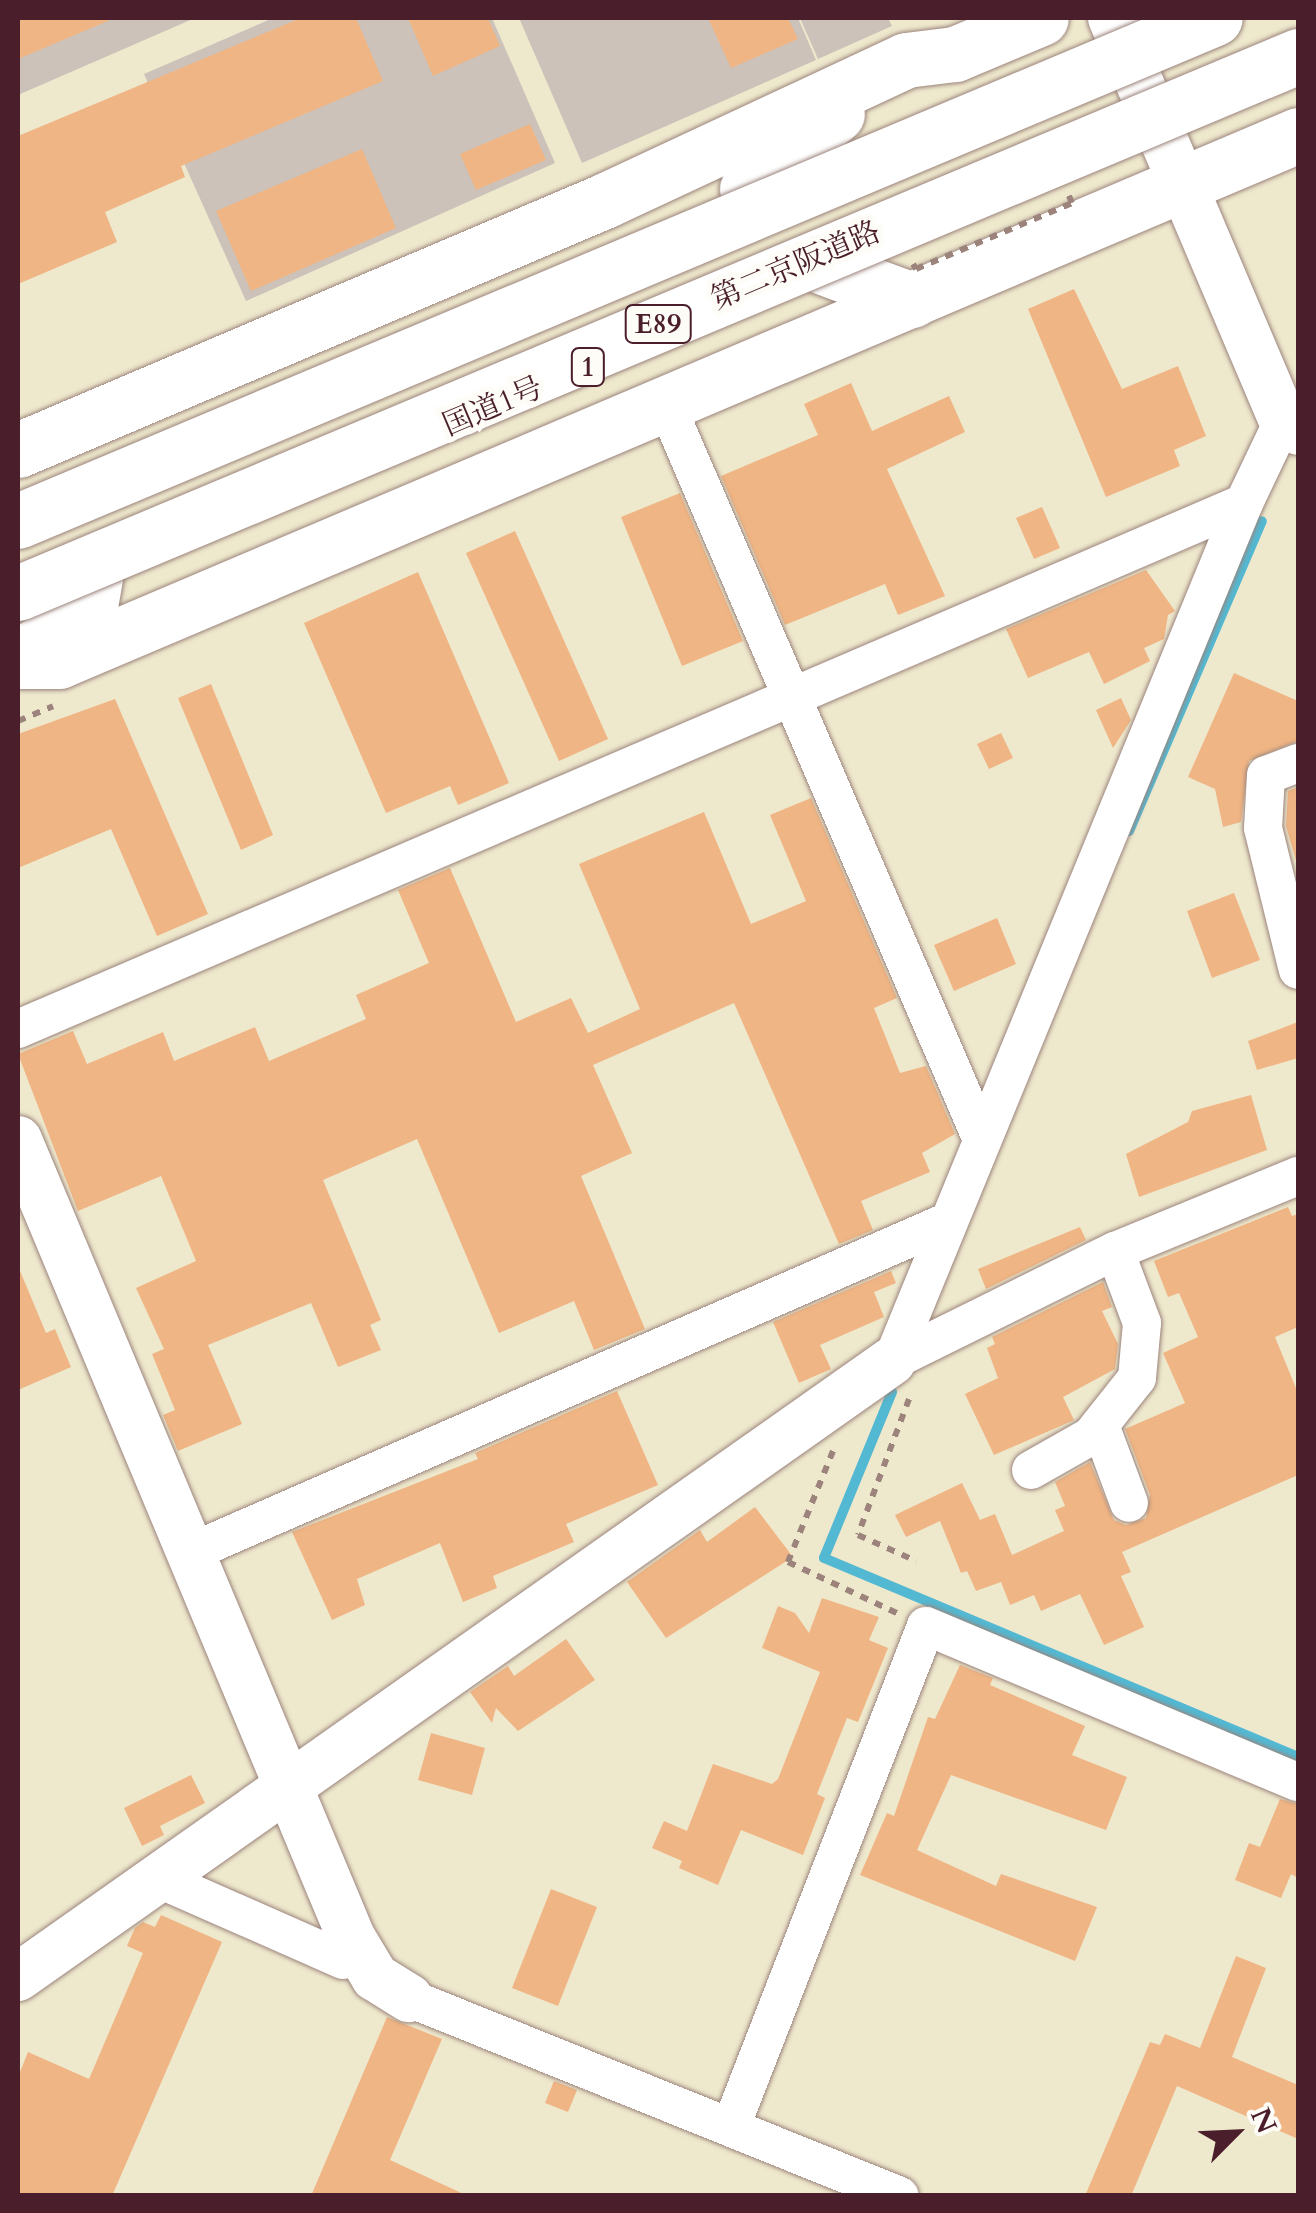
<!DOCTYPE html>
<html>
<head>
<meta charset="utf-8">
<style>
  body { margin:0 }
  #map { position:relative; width:1316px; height:2213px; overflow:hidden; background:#eee8cd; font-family:Cardo,"Noto Serif JP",serif }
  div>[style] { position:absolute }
  .industrial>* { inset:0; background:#ccc2b9 }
  .stream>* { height:10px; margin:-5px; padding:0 5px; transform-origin:5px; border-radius:5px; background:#53b8d2 }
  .building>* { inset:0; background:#f0b584 }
  .path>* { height:6px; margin-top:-3px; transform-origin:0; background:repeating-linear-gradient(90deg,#9c847c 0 8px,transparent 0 16px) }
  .roads { filter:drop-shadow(0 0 2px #9c847c) drop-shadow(0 0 2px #9c847c) }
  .minor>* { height:38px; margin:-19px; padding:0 19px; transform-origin:19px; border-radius:19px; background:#fff }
  .tertiary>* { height:48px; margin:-24px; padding:0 24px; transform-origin:24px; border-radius:24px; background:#fff }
  .trunk>* { height:55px; margin:-27.5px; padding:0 27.5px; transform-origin:27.5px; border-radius:27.5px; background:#fff }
  .path-bridge>* { height:6px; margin-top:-3px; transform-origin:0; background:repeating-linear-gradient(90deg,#9c847c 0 8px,transparent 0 16px) }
  .bridges { filter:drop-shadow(0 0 2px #9c847c) drop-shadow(0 0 2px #9c847c) }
  .motorway-bridge>* { height:55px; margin:-27.5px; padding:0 27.5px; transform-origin:27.5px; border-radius:27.5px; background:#fff }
  span { translate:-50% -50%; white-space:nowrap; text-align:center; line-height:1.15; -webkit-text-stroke:10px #fdfcf7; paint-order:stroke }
  .shield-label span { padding:2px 8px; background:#fdfcf7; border:2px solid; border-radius:8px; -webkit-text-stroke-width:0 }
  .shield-label { font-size:28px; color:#4a1f2b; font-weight:700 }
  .street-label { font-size:30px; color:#4a1f2b }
  .frame { position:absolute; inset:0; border:20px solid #4a1f2b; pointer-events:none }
  .north { position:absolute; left:1186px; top:2083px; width:100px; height:100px; -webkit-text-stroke:8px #fdfcf7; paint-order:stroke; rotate:66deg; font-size:28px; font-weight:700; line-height:40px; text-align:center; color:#4a1f2b }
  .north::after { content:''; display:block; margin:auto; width:35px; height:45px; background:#4a1f2b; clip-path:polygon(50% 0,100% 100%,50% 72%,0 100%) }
</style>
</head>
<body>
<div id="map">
  <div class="industrial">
    <div style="clip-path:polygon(18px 18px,195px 18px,18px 95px)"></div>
    <div style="clip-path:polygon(273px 18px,492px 18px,555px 163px,246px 301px,144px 74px)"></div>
    <div style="clip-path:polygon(519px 18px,798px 18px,816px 60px,582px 163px)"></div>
    <div style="clip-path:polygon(800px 18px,888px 18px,892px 26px,818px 59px)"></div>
  </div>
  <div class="stream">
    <div style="left:1129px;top:831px;width:337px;rotate:-66.8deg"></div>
    <div style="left:892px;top:1392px;width:179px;rotate:112.3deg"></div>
    <div style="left:824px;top:1558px;width:514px;rotate:22.77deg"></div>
  </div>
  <div class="building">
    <div style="clip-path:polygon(18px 18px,115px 18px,18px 59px)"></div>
    <div style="clip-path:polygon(301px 18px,356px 18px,383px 81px,181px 166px,185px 177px,105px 212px,117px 242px,18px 284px,18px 136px)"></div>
    <div style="clip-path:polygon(408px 18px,488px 18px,500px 46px,433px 76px)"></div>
    <div style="clip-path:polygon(708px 18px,788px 18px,798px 39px,731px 68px)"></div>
    <div style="clip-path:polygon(530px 124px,546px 160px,476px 190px,460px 154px)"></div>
    <div style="clip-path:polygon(362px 149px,396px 228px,251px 291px,216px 211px)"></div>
    <div style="clip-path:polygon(1074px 289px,1122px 389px,1178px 366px,1206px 436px,1174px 450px,1180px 466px,1106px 497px,1028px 309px)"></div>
    <div style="clip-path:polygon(851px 383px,872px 431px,949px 396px,965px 432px,887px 469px,945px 596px,898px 615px,885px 584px,785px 625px,721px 476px,818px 435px,804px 404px)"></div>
    <div style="clip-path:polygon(680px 493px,743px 641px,682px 666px,621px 517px)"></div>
    <div style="clip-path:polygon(1042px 507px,1060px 548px,1034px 559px,1016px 518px)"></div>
    <div style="clip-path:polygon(515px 531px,608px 739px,559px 761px,466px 553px)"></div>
    <div style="clip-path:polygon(1146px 570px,1175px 611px,1168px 615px,1164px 639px,1144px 648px,1150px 661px,1104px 684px,1089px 652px,1028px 678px,1006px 629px)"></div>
    <div style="clip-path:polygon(418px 572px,509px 783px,458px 805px,450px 786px,386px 813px,304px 623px)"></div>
    <div style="clip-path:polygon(1234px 673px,1298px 701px,1298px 741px,1249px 761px,1241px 822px,1223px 827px,1215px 789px,1188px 777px)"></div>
    <div style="clip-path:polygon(211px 684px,273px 835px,241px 850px,178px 698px)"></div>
    <div style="clip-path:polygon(1121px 698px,1131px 720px,1113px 748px,1096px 710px)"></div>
    <div style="clip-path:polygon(115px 699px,208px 914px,157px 936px,111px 829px,18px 868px,18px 734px)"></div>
    <div style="clip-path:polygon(1001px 733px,1013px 758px,989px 769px,977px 744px)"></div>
    <div style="clip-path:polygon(1298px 787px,1298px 864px,1297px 864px,1286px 826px,1288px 791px)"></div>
    <div style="clip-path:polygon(811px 798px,897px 998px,874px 1008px,900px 1073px,926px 1066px,955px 1134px,922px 1153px,930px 1172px,861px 1201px,873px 1230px,839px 1244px,734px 1003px,593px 1065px,632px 1153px,581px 1176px,645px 1329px,594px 1350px,574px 1301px,499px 1333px,417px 1139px,323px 1180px,381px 1320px,370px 1325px,381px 1350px,338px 1367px,311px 1303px,208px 1345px,242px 1424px,178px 1451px,163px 1415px,175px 1410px,152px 1354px,164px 1349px,136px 1288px,196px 1261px,161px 1176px,78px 1211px,18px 1054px,73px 1031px,87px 1064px,163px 1032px,174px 1061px,255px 1027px,269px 1061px,366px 1019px,356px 995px,429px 963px,398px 890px,450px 868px,516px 1022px,571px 998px,588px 1033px,640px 1009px,579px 864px,704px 812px,751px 924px,806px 901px,770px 815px)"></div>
    <div style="clip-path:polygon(1234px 893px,1260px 960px,1212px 978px,1187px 911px)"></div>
    <div style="clip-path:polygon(997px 918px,1016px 964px,954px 991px,934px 945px)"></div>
    <div style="clip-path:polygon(1298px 1022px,1298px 1058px,1257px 1070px,1248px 1041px)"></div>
    <div style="clip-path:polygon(1251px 1095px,1267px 1150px,1139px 1197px,1126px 1154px,1188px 1122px,1192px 1111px)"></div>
    <div style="clip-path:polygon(1288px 1207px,1292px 1216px,1298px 1214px,1298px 1327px,1275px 1337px,1298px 1393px,1298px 1475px,1122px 1552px,1131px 1572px,1121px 1576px,1144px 1627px,1104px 1645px,1080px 1594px,1041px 1611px,1034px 1595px,1010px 1605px,1001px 1582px,976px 1591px,967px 1571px,961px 1573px,940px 1521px,906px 1537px,895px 1515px,962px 1483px,980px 1520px,995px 1514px,1012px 1555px,1064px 1531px,1055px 1510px,1065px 1506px,1055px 1482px,1090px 1462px,1114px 1520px,1126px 1525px,1146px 1518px,1150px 1495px,1125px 1429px,1185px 1403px,1163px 1353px,1198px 1337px,1179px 1293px,1168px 1297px,1154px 1261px)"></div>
    <div style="clip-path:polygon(1080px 1227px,1086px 1240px,986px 1289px,978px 1269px)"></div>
    <div style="clip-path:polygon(18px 1266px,46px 1333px,55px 1329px,71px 1367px,18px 1390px)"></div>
    <div style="clip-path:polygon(891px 1271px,896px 1283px,874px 1292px,884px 1317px,820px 1345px,831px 1369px,799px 1383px,773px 1322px)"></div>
    <div style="clip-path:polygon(1103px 1282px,1112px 1307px,1102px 1311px,1118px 1344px,1115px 1369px,1063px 1397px,1074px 1420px,994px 1455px,965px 1394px,998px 1378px,987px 1348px,995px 1344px,992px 1337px)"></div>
    <div style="clip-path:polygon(617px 1391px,658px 1485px,566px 1524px,574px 1542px,493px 1576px,497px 1588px,463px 1602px,440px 1543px,357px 1579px,365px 1605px,332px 1620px,292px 1532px,478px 1459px,475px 1453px)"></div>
    <div style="clip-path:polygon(755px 1507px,793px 1557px,666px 1638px,627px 1582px,700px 1530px,707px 1542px)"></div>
    <div style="clip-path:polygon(822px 1598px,879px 1617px,869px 1640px,888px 1648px,858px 1722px,847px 1718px,817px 1794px,825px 1798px,803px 1855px,741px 1830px,718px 1885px,679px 1868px,682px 1861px,652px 1848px,664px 1821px,687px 1831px,713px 1764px,772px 1784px,778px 1779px,820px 1672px,762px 1648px,778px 1606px,795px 1613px,809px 1633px)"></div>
    <div style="clip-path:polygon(566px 1639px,595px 1680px,518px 1731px,496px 1708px,492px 1723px,470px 1692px,508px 1666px,514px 1676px)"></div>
    <div style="clip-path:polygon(960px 1665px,993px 1678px,990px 1685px,1085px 1726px,1072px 1755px,1127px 1777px,1106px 1830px,951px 1775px,917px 1850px,996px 1886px,1001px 1874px,1097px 1907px,1075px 1961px,860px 1875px,887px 1813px,894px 1816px,928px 1717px,935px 1719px)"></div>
    <div style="clip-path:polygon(431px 1733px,485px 1748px,472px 1795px,418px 1780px)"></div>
    <div style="clip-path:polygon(191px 1775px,205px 1803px,160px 1826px,164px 1835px,142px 1846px,124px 1808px)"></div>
    <div style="clip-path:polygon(1280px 1799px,1298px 1804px,1298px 1878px,1291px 1874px,1281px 1898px,1235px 1880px,1249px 1843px,1260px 1847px)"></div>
    <div style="clip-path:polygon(551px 1889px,597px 1907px,558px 2006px,512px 1988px)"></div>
    <div style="clip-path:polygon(161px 1915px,222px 1942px,112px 2196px,18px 2196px,18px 2077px,28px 2052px,89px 2079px,143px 1953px,127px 1946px,135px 1928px,143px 1922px,155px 1927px)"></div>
    <div style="clip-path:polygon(1236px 1956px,1266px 1968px,1232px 2057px,1298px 2085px,1298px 2139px,1177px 2086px,1131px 2196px,1085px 2196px,1150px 2042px,1160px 2045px,1165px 2034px,1200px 2048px)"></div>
    <div style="clip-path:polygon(387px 2017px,442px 2039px,390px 2160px,468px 2196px,311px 2196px)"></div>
    <div style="clip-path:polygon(554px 2081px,577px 2090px,568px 2112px,545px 2103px)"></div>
  </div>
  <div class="path">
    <div style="left:18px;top:721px;width:38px;rotate:-23deg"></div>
    <div style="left:909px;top:1399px;width:145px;rotate:110.6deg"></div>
    <div style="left:858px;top:1535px;width:64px;rotate:24.1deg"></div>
    <div style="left:833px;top:1451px;width:120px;rotate:112.1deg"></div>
    <div style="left:788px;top:1562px;width:123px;rotate:25.1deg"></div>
  </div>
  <div class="roads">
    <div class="minor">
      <div style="left:666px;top:404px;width:801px;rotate:66.76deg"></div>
      <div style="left:1298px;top:763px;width:34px;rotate:159deg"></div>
      <div style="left:1266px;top:775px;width:53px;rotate:93.2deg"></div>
      <div style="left:1263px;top:828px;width:146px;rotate:76.2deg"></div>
      <div style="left:18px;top:1029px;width:1334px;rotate:-23.22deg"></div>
      <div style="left:892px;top:1361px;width:927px;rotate:-67.69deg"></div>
      <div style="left:1244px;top:503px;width:91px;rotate:-64.6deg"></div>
      <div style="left:1283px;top:421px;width:21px;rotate:45deg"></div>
      <div style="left:892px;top:1361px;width:249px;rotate:-26.3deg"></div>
      <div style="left:1115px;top:1251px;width:198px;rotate:-22.3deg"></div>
      <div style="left:1100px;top:1425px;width:83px;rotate:69.6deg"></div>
      <div style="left:1031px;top:1470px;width:69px;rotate:-29.5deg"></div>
      <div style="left:1091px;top:1436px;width:74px;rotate:-51.6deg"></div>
      <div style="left:1137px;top:1378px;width:55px;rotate:-84.8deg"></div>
      <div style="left:1142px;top:1323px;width:77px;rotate:-110.6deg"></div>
      <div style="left:189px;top:1553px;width:829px;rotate:-23.6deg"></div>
      <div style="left:157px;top:1878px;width:203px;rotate:23.8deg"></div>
      <div style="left:409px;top:1998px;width:529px;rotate:21.96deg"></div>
      <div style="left:732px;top:2124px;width:534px;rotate:-68.72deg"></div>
      <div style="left:926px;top:1626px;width:403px;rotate:22.8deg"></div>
    </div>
    <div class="tertiary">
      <div style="left:1112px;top:18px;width:438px;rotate:67deg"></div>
      <div style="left:18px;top:1140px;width:864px;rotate:67.32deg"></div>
      <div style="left:351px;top:1937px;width:47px;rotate:59deg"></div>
      <div style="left:375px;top:1977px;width:40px;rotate:32deg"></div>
      <div style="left:18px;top:1977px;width:1069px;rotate:-35.18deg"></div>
    </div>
    <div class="trunk">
      <div style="left:747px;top:189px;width:117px;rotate:-39.8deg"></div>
      <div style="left:823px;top:267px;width:95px;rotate:20.3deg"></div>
      <div style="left:18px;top:450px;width:637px;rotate:-23.02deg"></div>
      <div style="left:604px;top:201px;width:333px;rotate:-25deg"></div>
      <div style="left:906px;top:60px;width:49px;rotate:-7deg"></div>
      <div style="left:955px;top:54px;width:93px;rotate:-22.7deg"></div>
      <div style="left:31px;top:649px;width:69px;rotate:-32.5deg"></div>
      <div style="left:89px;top:612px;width:39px;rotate:-80deg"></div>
      <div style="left:18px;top:661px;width:41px"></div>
      <div style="left:59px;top:661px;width:1346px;rotate:-23deg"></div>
    </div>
  </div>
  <div class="path-bridge">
    <div style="left:913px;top:264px;width:6px;rotate:59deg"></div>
    <div style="left:916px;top:269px;width:169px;rotate:-22.9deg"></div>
    <div style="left:1072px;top:203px;width:8px;rotate:-113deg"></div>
  </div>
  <div class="bridges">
    <div class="motorway-bridge">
      <div style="left:18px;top:521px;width:1298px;rotate:-22.79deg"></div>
      <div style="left:18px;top:593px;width:1388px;rotate:-22.76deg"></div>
    </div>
  </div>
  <div class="shield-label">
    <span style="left:658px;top:324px">E89</span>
    <span style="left:588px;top:367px">1</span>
  </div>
  <div class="street-label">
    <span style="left:796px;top:266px;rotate:-23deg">第二京阪道路</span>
    <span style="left:493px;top:407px;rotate:-23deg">国道1号</span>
  </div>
  <div class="frame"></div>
  <div class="north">N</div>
</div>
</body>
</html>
